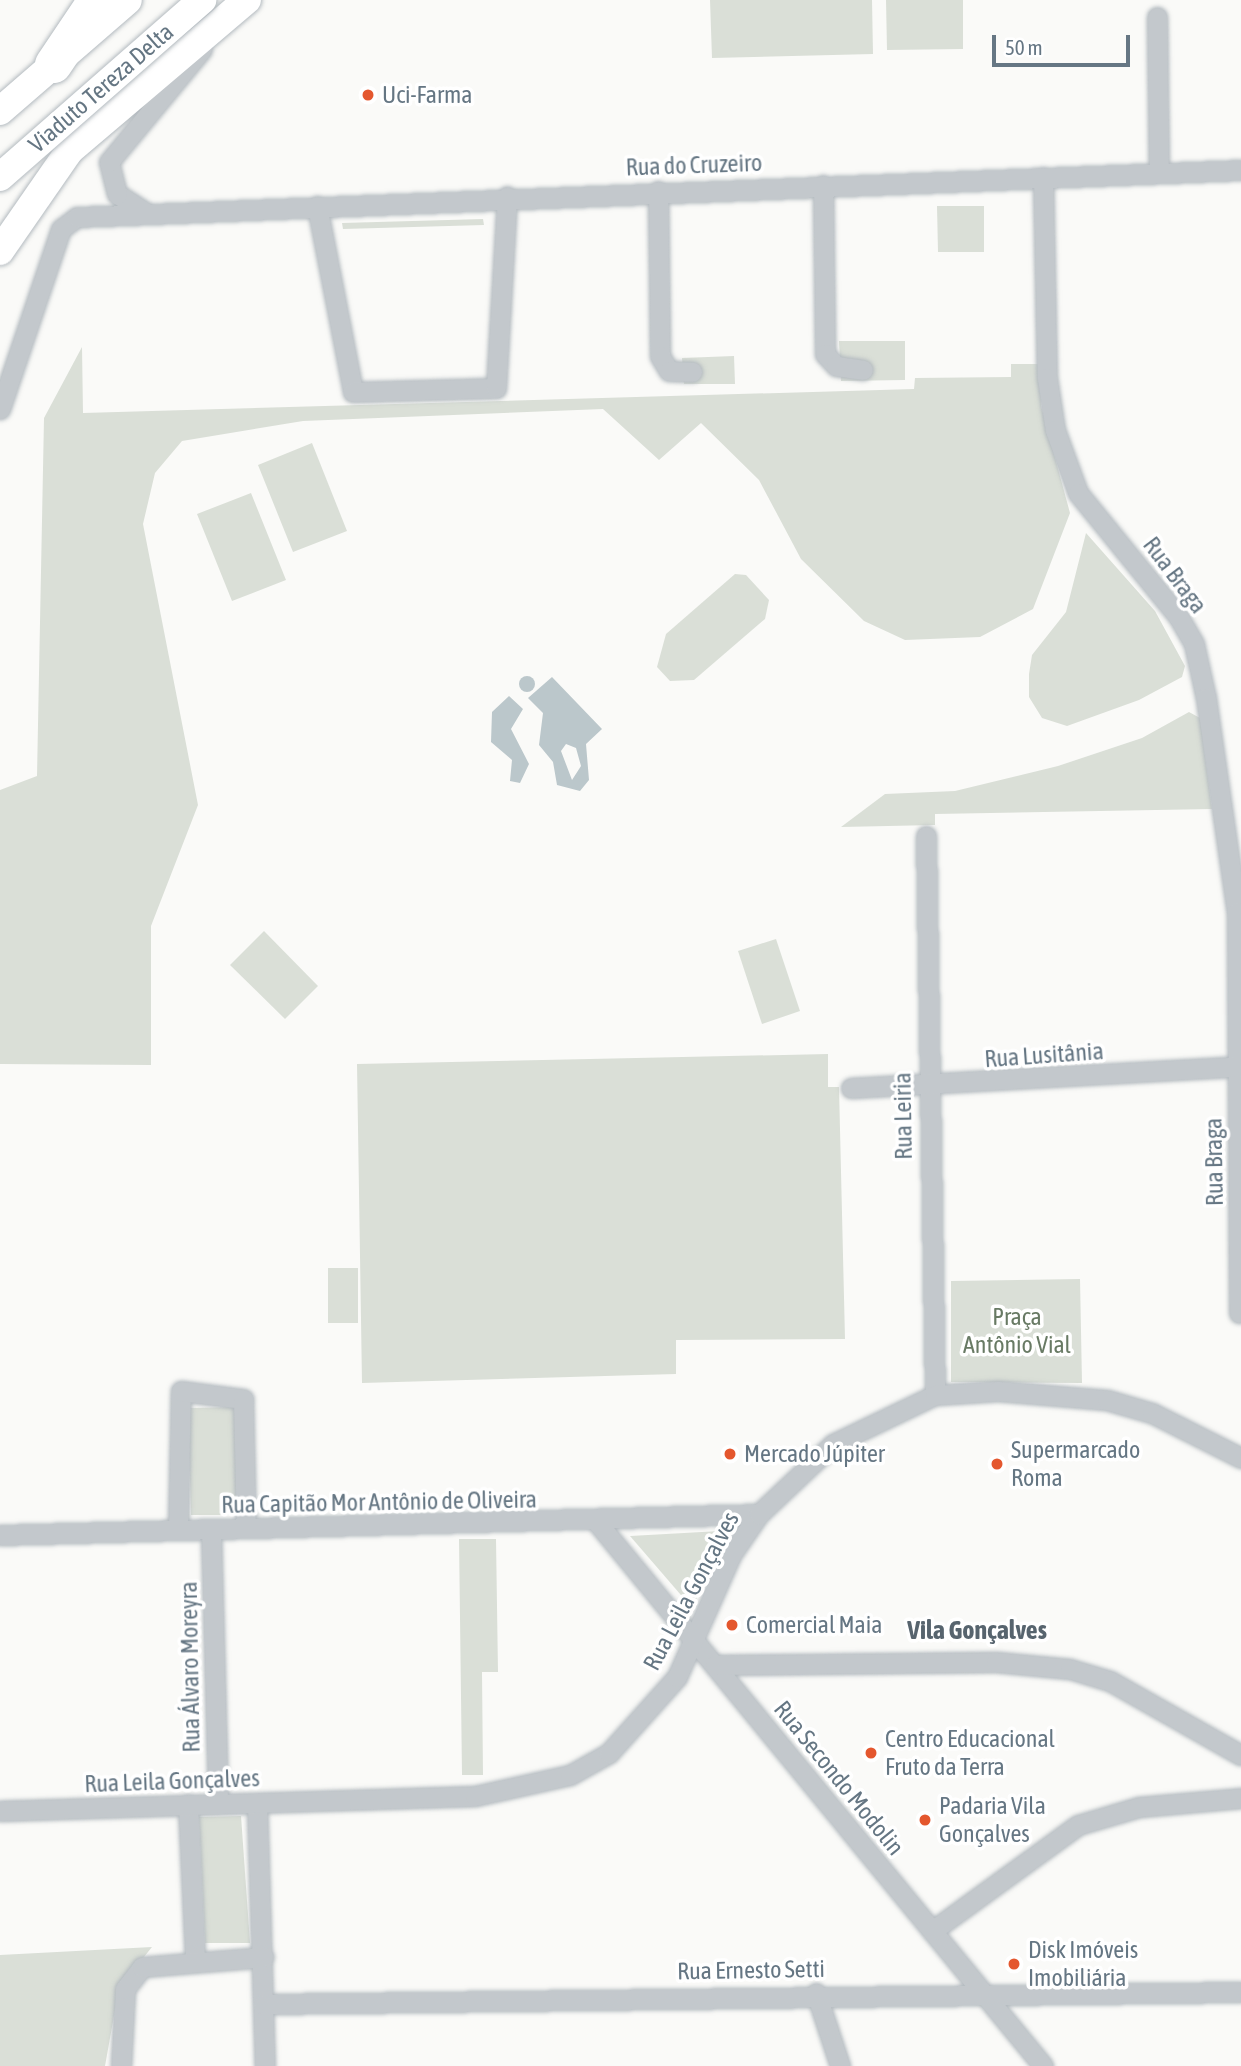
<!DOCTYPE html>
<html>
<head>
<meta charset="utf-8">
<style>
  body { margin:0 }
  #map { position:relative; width:1241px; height:2066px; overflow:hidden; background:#fafaf8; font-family:"Asap Condensed",sans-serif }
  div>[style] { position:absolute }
  .green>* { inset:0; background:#dadfd7 }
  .water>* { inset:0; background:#bbc7cb }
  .round { border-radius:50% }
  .roads { filter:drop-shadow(0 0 2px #b3babf) drop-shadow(0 0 2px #b3babf) }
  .street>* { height:19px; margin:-9.5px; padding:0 9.5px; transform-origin:9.5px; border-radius:9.5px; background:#c3c8cc }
  .secondary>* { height:28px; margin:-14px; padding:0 14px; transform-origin:14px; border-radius:14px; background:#fff }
  .highway>* { height:37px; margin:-18.5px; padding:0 18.5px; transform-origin:18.5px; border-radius:18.5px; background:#fff }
  .bridges { filter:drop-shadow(0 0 2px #b3babf) drop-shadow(0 0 2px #b3babf) }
  .secondary-bridge>* { height:28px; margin:-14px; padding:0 14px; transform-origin:14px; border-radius:14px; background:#fff }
  .dots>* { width:19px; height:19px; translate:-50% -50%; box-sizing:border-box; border:4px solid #fff; border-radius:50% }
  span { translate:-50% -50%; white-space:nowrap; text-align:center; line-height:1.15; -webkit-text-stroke:7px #fff; paint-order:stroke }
  .street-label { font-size:24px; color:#657683 }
  .poi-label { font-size:24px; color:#657683 }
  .left { translate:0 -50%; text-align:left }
  .park-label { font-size:24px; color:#687a64 }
  .neighbourhood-label { font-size:26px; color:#57646e; font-weight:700 }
  .scale { position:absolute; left:992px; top:35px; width:138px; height:32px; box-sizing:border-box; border:4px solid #657683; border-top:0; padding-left:9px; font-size:21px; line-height:24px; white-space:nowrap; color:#657683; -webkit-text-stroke:5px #fff; paint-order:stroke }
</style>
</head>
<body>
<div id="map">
  <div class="green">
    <div style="clip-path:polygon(710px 0,872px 0,873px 54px,712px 58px)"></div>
    <div style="clip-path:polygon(886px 0,963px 0,963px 49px,887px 50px)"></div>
    <div style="clip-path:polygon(937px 206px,984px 206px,984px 252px,938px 252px)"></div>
    <div style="clip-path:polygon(483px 219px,484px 225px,343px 229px,342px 223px)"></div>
    <div style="clip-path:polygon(839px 341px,905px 341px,905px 380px,841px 381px)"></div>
    <div style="clip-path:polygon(82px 347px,83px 413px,914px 389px,915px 378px,1011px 377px,1011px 364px,1040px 364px,1041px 406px,1070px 513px,1033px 609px,980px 637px,905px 640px,864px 621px,801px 559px,759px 480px,701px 423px,659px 460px,603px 409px,303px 421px,182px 441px,155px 473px,143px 524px,198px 805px,151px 926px,151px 1065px,0 1064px,0 790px,37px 776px,44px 418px)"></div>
    <div style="clip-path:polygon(734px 356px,735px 384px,684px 384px,682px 358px)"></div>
    <div style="clip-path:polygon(312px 443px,347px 531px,293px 552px,258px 465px)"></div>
    <div style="clip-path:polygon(251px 493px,286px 580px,232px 601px,197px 514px)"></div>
    <div style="clip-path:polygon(1086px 533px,1155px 611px,1185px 666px,1182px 677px,1139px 700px,1067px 726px,1042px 718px,1029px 697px,1029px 674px,1032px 655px,1066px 612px)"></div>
    <div style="clip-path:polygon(735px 574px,746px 575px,769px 600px,765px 619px,694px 680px,670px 681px,657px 667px,666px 634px)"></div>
    <div style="clip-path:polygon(1189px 712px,1200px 718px,1212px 809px,935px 814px,935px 825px,841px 827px,885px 794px,955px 791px,1058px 766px,1142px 738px)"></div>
    <div style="clip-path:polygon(264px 931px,318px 986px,285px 1019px,230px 965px)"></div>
    <div style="clip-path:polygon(776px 939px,800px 1011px,762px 1024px,738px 951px)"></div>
    <div style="clip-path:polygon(828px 1054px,828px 1087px,839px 1087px,845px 1339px,676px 1340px,676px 1374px,362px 1383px,357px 1064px)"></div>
    <div style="clip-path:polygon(328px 1268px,358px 1268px,358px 1323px,328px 1323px)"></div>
    <div style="clip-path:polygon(1080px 1279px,1082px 1383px,951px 1382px,951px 1281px)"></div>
    <div style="clip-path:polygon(236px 1407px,238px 1515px,191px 1515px,188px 1408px)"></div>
    <div style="clip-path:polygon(720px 1531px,693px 1609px,630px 1536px)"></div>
    <div style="clip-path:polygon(459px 1539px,496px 1539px,498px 1672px,482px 1672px,483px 1775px,462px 1775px)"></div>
    <div style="clip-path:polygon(241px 1816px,250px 1943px,205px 1943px,199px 1817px)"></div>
    <div style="clip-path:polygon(152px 1947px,119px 1988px,105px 2066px,0 2066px,0 1955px)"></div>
  </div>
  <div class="water">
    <div class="round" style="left:519px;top:676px;width:16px;height:16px"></div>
    <div style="clip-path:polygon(evenodd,552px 677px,602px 729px,586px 744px,589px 780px,580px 791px,557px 785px,553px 762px,539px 745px,543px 713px,528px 698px,552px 677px,566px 744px,576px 748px,581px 766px,572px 780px,561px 751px,566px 744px)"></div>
    <div style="clip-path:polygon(509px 696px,523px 709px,511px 729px,529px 764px,520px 783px,510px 781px,512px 760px,491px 742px,492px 712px)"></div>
  </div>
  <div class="roads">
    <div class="street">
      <div style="left:1157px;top:17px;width:156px;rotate:89.3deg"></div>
      <div style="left:1043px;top:177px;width:201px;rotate:88.9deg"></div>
      <div style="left:1047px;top:378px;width:53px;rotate:81.3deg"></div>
      <div style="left:1055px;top:430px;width:67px;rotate:69.9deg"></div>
      <div style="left:1078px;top:493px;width:159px;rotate:50.9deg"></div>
      <div style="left:1178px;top:616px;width:32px;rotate:60deg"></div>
      <div style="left:1194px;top:644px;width:55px;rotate:77.5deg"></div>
      <div style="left:1206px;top:698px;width:216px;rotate:81.8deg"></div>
      <div style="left:1237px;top:912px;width:401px;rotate:89.7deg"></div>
      <div style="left:823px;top:185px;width:169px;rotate:89.3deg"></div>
      <div style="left:825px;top:354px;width:16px;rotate:47deg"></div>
      <div style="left:836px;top:366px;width:27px;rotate:8deg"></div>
      <div style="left:658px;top:191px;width:165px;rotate:89.3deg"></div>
      <div style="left:660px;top:356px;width:17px;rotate:59deg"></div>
      <div style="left:669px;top:371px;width:23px;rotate:2deg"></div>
      <div style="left:317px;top:206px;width:189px;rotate:79deg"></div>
      <div style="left:353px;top:392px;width:143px;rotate:-1.6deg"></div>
      <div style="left:496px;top:388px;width:192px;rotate:-86.7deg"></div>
      <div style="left:145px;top:212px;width:33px;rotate:-147deg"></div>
      <div style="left:117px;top:194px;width:33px;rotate:-104deg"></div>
      <div style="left:109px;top:162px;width:146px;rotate:-50.5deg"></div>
      <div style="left:0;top:409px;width:190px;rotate:-71.3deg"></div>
      <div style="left:61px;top:229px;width:20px;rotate:-37deg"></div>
      <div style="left:77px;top:217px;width:1165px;rotate:-2.31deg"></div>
      <div style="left:926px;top:836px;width:559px;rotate:89.08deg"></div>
      <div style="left:851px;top:1088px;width:391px;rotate:-3.2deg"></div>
      <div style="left:596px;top:1521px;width:705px;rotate:50.64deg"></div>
      <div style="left:178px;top:1530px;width:139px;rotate:-88.8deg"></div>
      <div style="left:181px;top:1391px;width:63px;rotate:7.4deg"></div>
      <div style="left:243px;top:1399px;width:129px;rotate:88.7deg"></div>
      <div style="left:211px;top:1530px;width:273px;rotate:88.5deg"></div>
      <div style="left:0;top:1535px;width:759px;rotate:-1.58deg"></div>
      <div style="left:715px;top:1665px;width:281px;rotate:-0.6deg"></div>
      <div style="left:996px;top:1662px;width:74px;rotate:5.4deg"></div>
      <div style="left:1070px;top:1669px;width:42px;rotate:16.7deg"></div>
      <div style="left:1110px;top:1681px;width:150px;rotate:29.5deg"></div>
      <div style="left:257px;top:1803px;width:263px;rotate:88.3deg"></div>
      <div style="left:188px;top:1804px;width:155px;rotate:87.4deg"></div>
      <div style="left:0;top:1811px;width:475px;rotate:-1.8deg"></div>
      <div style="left:475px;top:1796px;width:97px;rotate:-12.5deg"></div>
      <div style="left:570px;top:1775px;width:45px;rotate:-29.4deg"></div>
      <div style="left:609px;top:1753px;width:102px;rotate:-48.2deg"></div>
      <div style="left:677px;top:1677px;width:133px;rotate:-66.1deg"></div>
      <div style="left:731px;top:1555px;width:50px;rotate:-55.7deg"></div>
      <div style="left:759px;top:1514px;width:102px;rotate:-43.4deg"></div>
      <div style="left:833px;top:1444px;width:113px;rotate:-25.7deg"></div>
      <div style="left:935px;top:1395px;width:63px;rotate:-3.6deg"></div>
      <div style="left:998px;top:1391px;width:109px;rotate:4.7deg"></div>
      <div style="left:1107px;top:1400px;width:47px;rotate:16.1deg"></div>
      <div style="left:1152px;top:1413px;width:100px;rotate:26.8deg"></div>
      <div style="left:932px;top:1931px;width:180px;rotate:-36deg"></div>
      <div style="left:1078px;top:1825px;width:64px;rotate:-16.4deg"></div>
      <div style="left:1139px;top:1807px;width:102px;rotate:-5deg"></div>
      <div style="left:816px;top:1993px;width:77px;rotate:71.8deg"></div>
      <div style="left:263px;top:2004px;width:978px;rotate:-0.7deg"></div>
      <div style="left:121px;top:2066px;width:77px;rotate:-87deg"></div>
      <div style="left:125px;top:1989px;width:28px;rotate:-52deg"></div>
      <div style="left:142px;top:1967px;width:122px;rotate:-4.7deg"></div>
    </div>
    <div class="secondary">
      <div style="left:0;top:111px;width:169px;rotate:-40.9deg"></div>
      <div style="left:0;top:251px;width:123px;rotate:-55.3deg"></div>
      <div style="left:70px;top:150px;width:232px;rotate:-40.3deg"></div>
    </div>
    <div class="highway">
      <div style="left:53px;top:64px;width:77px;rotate:-56.1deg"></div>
    </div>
  </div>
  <div class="bridges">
    <div class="secondary-bridge">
      <div style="left:0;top:177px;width:269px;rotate:-41.2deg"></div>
    </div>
  </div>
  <div class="dots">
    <div style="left:368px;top:95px;background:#e4572e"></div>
    <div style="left:730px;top:1454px;background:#e4572e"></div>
    <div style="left:997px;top:1464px;background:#e4572e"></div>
    <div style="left:732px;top:1625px;background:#e4572e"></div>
    <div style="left:871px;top:1753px;background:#e4572e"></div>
    <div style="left:925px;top:1820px;background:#e4572e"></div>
    <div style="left:1014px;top:1964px;background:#e4572e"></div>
  </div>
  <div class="street-label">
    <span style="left:101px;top:88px;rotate:-41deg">Viaduto Tereza Delta</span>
    <span style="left:694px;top:165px;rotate:-2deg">Rua do Cruzeiro</span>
    <span style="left:1175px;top:575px;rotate:53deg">Rua Braga</span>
    <span style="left:1044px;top:1055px;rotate:-4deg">Rua Lusitânia</span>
    <span style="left:903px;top:1116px;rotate:-91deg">Rua Leiria</span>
    <span style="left:1214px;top:1162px;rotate:-91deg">Rua Braga</span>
    <span style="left:379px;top:1502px;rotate:-1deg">Rua Capitão Mor Antônio de Oliveira</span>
    <span style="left:691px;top:1591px;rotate:-62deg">Rua Leila Gonçalves</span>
    <span style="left:190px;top:1667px;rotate:-91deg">Rua Álvaro Moreyra</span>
    <span style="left:839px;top:1778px;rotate:51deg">Rua Secondo Modolin</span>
    <span style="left:172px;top:1781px;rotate:-2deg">Rua Leila Gonçalves</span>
    <span style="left:751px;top:1970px;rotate:-1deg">Rua Ernesto Setti</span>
  </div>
  <div class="poi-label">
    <span class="left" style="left:382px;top:95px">Uci-Farma</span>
    <span class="left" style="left:1011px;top:1464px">Supermarcado<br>Roma</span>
    <span class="left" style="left:744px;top:1454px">Mercado Júpiter</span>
    <span class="left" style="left:746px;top:1625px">Comercial Maia</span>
    <span class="left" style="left:885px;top:1753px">Centro Educacional<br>Fruto da Terra</span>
    <span class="left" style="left:939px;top:1820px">Padaria Vila<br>Gonçalves</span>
    <span class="left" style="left:1028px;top:1964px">Disk Imóveis<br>Imobiliária</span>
  </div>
  <div class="park-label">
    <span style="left:1017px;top:1331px">Praça<br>Antônio Vial</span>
  </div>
  <div class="neighbourhood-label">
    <span style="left:977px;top:1631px">Vila Gonçalves</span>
  </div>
  <div class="scale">50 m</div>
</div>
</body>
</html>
